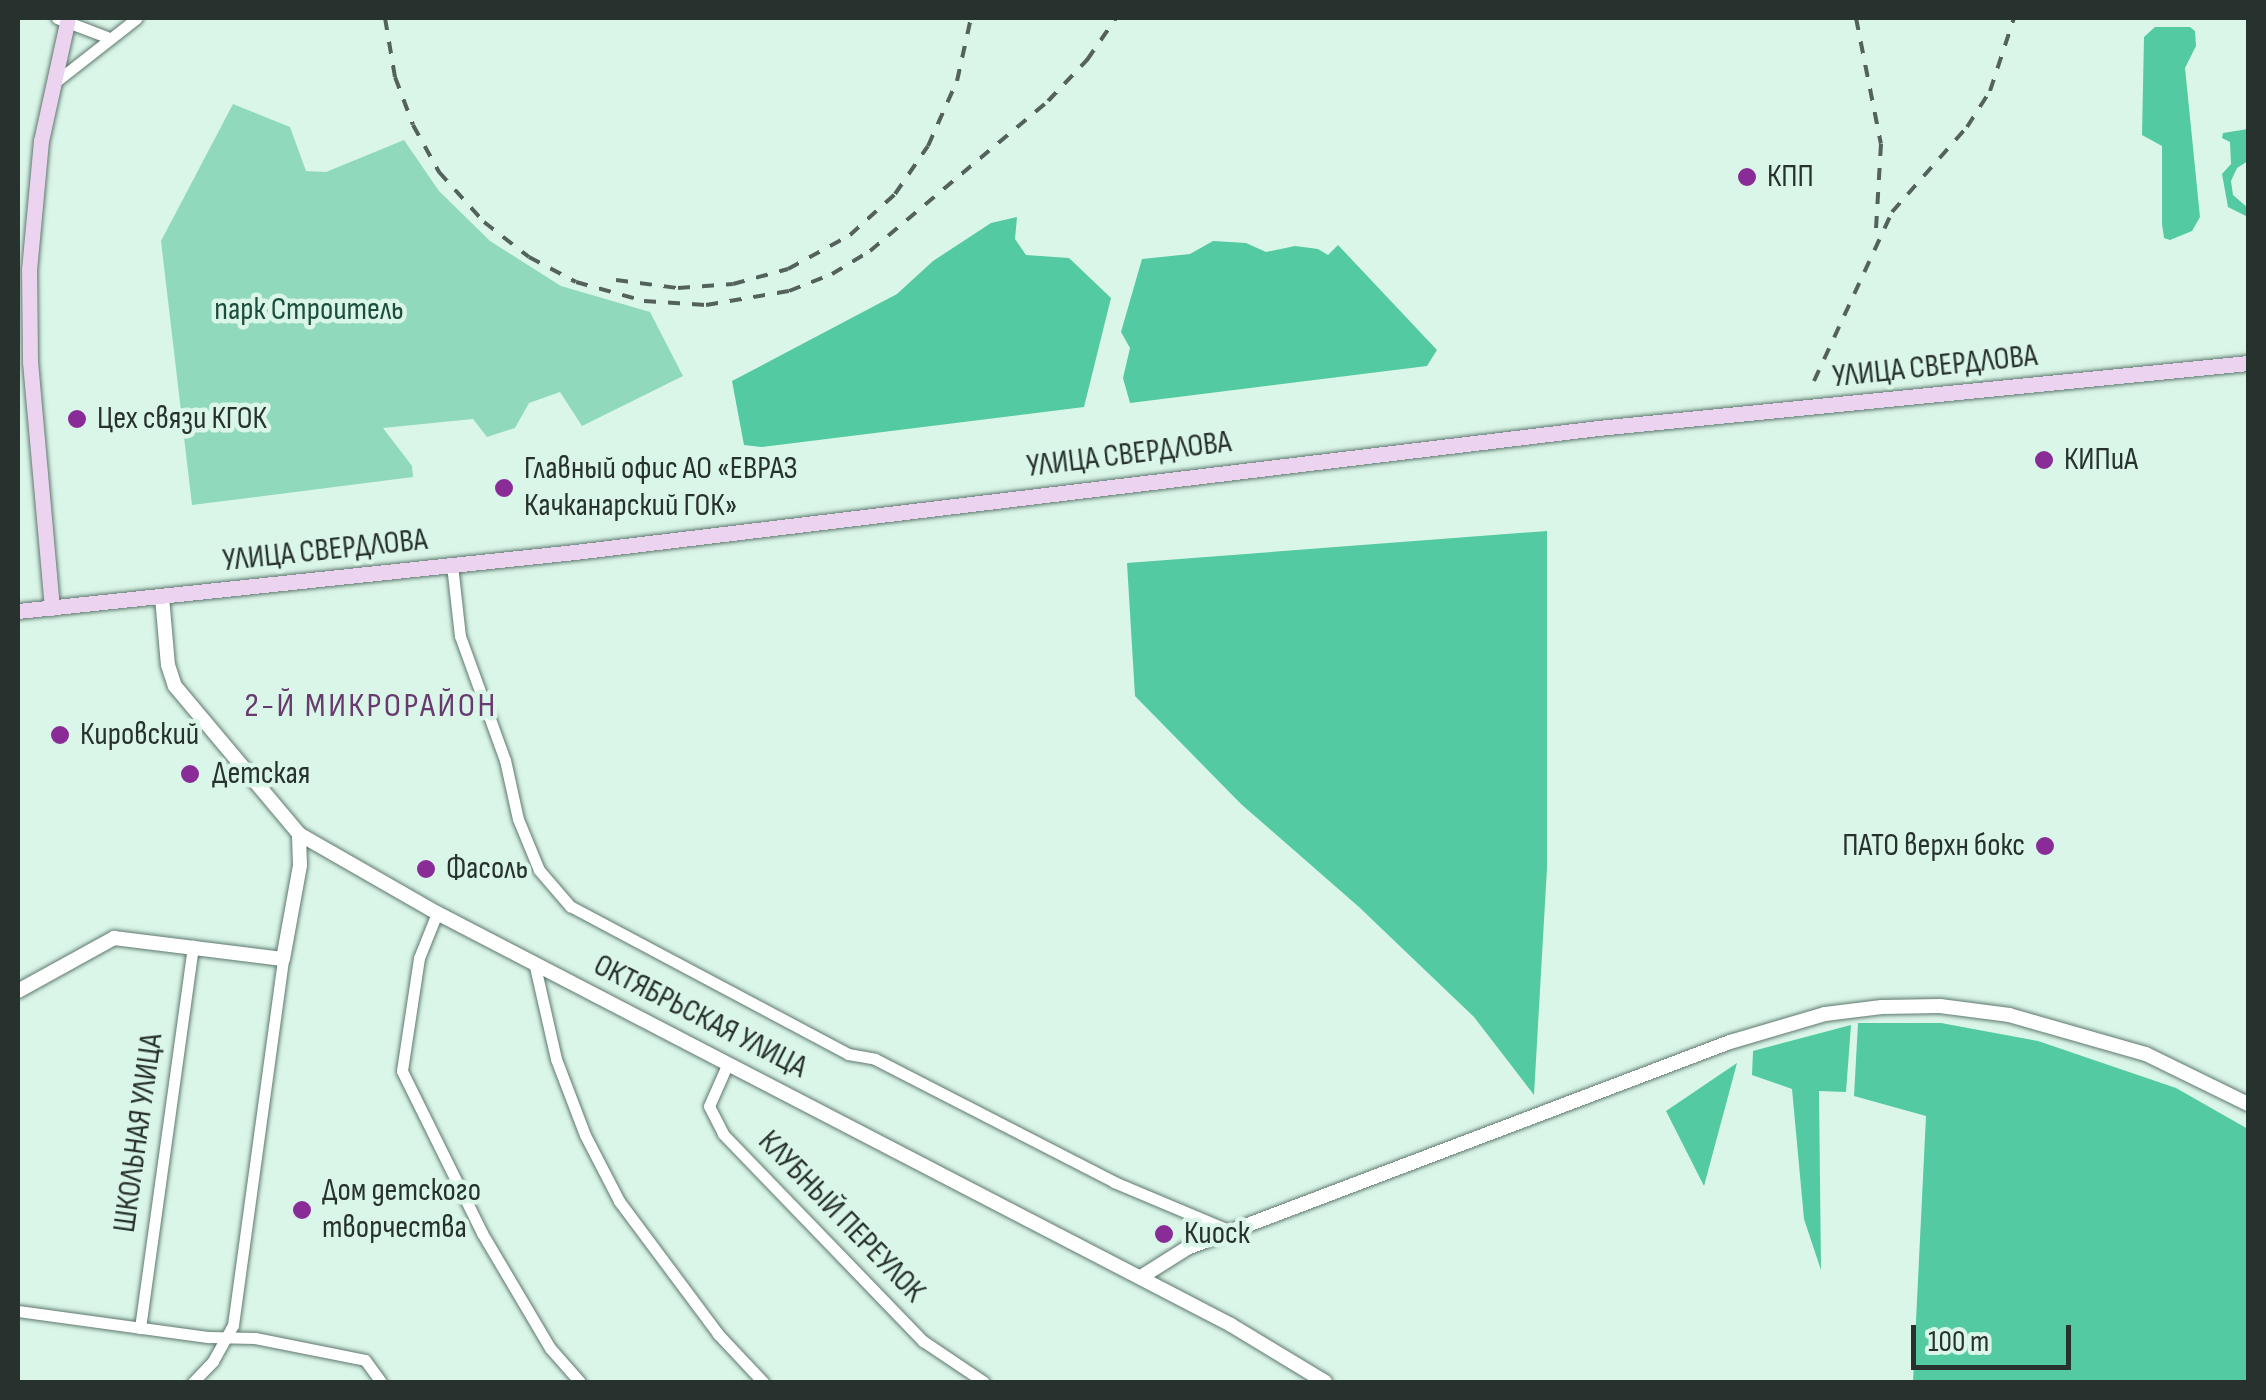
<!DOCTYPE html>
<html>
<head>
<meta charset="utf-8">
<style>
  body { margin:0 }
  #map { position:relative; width:2266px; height:1400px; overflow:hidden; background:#daf6e9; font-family:"Sofia Sans Condensed",sans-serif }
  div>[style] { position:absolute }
  .green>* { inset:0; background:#91d9bc }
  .forest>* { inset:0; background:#53caa1 }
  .roads { filter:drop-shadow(0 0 2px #5f786e) drop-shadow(0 0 2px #5f786e) }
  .minor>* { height:11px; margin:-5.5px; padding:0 5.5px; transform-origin:5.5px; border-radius:5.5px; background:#fff }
  .tertiary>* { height:14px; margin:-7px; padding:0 7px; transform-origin:7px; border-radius:7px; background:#fff }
  .secondary>* { height:15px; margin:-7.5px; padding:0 7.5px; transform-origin:7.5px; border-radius:7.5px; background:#ecd4f0 }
  .rail>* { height:4px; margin-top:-2px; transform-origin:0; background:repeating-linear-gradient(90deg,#54625c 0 12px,transparent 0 24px) }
  .dots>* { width:28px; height:28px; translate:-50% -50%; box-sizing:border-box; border:5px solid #daf6e9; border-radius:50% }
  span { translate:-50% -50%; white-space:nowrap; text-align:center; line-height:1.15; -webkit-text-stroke:9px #daf6e9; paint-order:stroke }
  .poi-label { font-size:32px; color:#27312d }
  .left { translate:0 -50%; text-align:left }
  .right { translate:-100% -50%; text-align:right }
  .park-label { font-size:32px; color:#1c4e3d }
  .street-label { font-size:32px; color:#27312d }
  .neighbourhood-label { font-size:35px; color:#683a6f; letter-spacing:2.5px }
  .frame { position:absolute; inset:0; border:20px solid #27312d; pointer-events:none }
  .scale { position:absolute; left:1911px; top:1325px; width:160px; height:45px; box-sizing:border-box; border:5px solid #27312d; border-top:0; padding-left:12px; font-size:30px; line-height:35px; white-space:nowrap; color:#27312d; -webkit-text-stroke:8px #daf6e9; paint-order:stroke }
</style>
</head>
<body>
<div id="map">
  <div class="green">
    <div style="clip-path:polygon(233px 104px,290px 127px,306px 171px,326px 172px,404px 140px,439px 191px,490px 241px,561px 286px,650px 312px,683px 376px,582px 426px,560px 392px,529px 403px,515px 428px,487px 437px,473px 419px,383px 428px,412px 466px,413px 477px,192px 505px,161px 241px)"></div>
  </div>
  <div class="forest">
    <div style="clip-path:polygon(2155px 27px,2190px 27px,2195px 31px,2196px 46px,2185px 68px,2200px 217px,2192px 231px,2170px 240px,2164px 238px,2162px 224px,2162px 146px,2142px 135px,2144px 37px)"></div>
    <div style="clip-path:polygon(2248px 129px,2248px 161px,2237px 168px,2231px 181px,2233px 195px,2248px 208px,2248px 217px,2228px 207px,2222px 174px,2231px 164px,2230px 142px,2222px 138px,2223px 133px)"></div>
    <div style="clip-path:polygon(1017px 217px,1015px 239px,1026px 255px,1069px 258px,1111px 298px,1084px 407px,761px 447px,744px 445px,732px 381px,897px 294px,933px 261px,991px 223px)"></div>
    <div style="clip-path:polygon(1213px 241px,1246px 243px,1266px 252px,1295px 246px,1318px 249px,1328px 255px,1338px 245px,1437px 350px,1427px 366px,1130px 403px,1123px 378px,1130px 348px,1121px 332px,1142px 259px,1190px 254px)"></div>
    <div style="clip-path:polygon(1547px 531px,1547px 868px,1534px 1095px,1474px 1017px,1359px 907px,1241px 804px,1135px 696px,1127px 563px)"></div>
    <div style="clip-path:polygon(1858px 1023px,1941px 1023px,2038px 1041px,2176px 1088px,2248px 1129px,2248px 1382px,1913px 1382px,1926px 1116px,1854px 1096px)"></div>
    <div style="clip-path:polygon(1851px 1025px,1846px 1092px,1819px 1091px,1821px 1270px,1804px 1219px,1792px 1089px,1752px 1075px,1753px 1051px)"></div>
    <div style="clip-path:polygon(1737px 1063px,1704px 1186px,1666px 1111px)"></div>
  </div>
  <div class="roads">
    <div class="minor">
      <div style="left:57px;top:18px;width:53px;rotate:20.8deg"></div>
      <div style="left:54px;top:83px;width:105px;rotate:-38.1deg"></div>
      <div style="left:452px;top:565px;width:71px;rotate:83.6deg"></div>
      <div style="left:460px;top:636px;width:132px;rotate:70.1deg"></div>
      <div style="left:505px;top:760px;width:60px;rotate:77.6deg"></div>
      <div style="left:518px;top:819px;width:55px;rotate:67.6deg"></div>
      <div style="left:539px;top:870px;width:48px;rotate:49.3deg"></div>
      <div style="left:570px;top:906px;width:315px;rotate:28deg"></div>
      <div style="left:848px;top:1054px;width:27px;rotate:10deg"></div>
      <div style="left:875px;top:1059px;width:269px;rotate:27.2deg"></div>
      <div style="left:1114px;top:1182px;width:129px;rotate:22.8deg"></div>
      <div style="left:437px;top:913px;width:48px;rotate:111.8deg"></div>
      <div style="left:419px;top:958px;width:114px;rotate:98.6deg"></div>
      <div style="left:402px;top:1071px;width:181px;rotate:63.7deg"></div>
      <div style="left:482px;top:1233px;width:134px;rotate:59.4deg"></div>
      <div style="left:550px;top:1348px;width:45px;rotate:48.6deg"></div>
      <div style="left:534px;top:962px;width:99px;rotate:77.2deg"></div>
      <div style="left:556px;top:1059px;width:81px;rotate:69.1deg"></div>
      <div style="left:585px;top:1135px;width:74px;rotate:62.7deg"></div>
      <div style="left:619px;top:1201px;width:166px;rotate:53.3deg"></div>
      <div style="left:718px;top:1334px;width:66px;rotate:46.8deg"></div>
      <div style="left:728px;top:1063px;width:47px;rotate:113.8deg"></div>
      <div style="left:709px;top:1106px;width:31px;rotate:63deg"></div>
      <div style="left:723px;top:1134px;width:288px;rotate:46deg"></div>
      <div style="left:923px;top:1341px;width:73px;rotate:33.9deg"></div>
      <div style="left:18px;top:1311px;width:193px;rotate:7.8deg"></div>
      <div style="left:209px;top:1337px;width:46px;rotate:1.2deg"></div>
      <div style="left:255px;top:1338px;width:112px;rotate:11.3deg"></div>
      <div style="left:365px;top:1360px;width:27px;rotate:54deg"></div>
      <div style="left:140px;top:1328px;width:386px;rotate:-82.1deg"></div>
      <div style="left:193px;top:1382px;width:29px;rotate:-46deg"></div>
      <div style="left:213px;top:1361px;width:41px;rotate:-60.9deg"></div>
      <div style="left:233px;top:1325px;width:369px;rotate:-82.2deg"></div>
    </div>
    <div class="tertiary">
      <div style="left:162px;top:597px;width:68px;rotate:85deg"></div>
      <div style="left:168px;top:665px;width:22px;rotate:72deg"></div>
      <div style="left:175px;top:686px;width:193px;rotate:50deg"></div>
      <div style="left:299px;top:834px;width:159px;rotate:29.8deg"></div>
      <div style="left:437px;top:913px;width:895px;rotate:27.42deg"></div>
      <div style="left:1231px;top:1325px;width:110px;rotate:31.2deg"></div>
      <div style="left:18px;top:991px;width:110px;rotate:-28.9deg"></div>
      <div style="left:114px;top:938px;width:170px;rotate:7.1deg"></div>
      <div style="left:283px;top:959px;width:96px;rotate:-79.7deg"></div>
      <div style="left:300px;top:865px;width:31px;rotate:-92deg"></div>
      <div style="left:1141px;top:1277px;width:54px;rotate:-32.2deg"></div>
      <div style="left:1187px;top:1248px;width:581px;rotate:-20.78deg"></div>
      <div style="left:1730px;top:1042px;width:99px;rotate:-16.4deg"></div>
      <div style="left:1825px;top:1014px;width:57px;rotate:-7deg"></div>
      <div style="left:1882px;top:1007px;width:58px;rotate:-1deg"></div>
      <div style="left:1940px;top:1006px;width:70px;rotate:7.4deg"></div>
      <div style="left:2009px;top:1015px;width:142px;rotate:15.9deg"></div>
      <div style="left:2146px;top:1054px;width:114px;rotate:26.1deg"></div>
    </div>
    <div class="secondary">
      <div style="left:52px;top:608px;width:248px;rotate:-95.1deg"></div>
      <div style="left:30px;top:361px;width:91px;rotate:-90.6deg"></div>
      <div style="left:29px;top:270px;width:130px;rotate:-84.7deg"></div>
      <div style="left:41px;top:141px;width:126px;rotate:-77.6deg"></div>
      <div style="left:18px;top:611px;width:560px;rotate:-6.05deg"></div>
      <div style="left:575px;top:552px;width:1030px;rotate:-6.91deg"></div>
      <div style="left:1598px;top:428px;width:653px;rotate:-5.71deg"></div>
    </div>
  </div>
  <div class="rail">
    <div style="left:385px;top:18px;width:60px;rotate:80.4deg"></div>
    <div style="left:395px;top:77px;width:51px;rotate:69.4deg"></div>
    <div style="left:413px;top:125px;width:54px;rotate:61deg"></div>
    <div style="left:439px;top:172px;width:67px;rotate:48deg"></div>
    <div style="left:484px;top:222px;width:57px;rotate:37.9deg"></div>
    <div style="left:529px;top:257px;width:53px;rotate:28deg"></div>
    <div style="left:576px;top:282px;width:71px;rotate:15.6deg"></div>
    <div style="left:644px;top:301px;width:62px;rotate:3.7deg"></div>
    <div style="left:706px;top:305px;width:84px;rotate:-9.6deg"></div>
    <div style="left:789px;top:291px;width:46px;rotate:-21.6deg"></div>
    <div style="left:832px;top:274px;width:44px;rotate:-31.2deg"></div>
    <div style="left:870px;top:251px;width:233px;rotate:-40.1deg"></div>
    <div style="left:1048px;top:101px;width:57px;rotate:-46.4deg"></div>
    <div style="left:1087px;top:60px;width:51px;rotate:-55.4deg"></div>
    <div style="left:1856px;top:18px;width:128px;rotate:78.8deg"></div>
    <div style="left:1881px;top:144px;width:85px;rotate:93.4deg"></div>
    <div style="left:616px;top:280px;width:63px;rotate:7.4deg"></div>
    <div style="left:678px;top:288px;width:55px;rotate:-4.2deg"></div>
    <div style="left:733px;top:284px;width:57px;rotate:-15.3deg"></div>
    <div style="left:788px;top:269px;width:71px;rotate:-28.7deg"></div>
    <div style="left:850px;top:235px;width:61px;rotate:-42.3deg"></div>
    <div style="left:895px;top:194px;width:58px;rotate:-55.5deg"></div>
    <div style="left:928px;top:146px;width:71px;rotate:-66deg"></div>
    <div style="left:957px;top:81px;width:65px;rotate:-77.5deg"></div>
    <div style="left:1814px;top:381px;width:186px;rotate:-65.2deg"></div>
    <div style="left:1892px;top:212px;width:113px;rotate:-48.6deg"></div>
    <div style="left:1967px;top:127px;width:43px;rotate:-57.4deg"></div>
    <div style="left:1990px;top:91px;width:77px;rotate:-71.8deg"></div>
  </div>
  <div class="dots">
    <div style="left:1747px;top:177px;background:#892c97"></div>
    <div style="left:77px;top:419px;background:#892c97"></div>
    <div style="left:2044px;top:460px;background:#892c97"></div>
    <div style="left:504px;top:488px;background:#892c97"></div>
    <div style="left:60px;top:735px;background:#892c97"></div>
    <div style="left:190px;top:774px;background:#892c97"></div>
    <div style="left:2045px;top:846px;background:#892c97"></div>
    <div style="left:426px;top:869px;background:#892c97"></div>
    <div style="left:302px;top:1210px;background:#892c97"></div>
    <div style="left:1164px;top:1234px;background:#892c97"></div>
  </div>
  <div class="poi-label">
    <span class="left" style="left:1767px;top:177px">КПП</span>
    <span class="left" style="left:97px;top:419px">Цех связи КГОК</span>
    <span class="left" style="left:2064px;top:460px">КИПиА</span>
    <span class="left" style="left:524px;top:488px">Главный офис АО «ЕВРАЗ<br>Качканарский ГОК»</span>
    <span class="left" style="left:80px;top:735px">Кировский</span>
    <span class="left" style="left:212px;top:774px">Детская</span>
    <span class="right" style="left:2025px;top:846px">ПАТО верхн бокс</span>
    <span class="left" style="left:446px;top:869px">Фасоль</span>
    <span class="left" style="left:322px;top:1210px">Дом детского<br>творчества</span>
    <span class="left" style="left:1184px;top:1234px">Киоск</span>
  </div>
  <div class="park-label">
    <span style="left:309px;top:310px">парк Строитель</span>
  </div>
  <div class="street-label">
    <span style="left:1935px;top:367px;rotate:-6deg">УЛИЦА СВЕРДЛОВА</span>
    <span style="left:1129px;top:455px;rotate:-7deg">УЛИЦА СВЕРДЛОВА</span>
    <span style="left:325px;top:551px;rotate:-6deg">УЛИЦА СВЕРДЛОВА</span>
    <span style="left:700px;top:1017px;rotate:27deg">ОКТЯБРЬСКАЯ УЛИЦА</span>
    <span style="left:139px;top:1133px;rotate:-82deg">ШКОЛЬНАЯ УЛИЦА</span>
    <span style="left:841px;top:1217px;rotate:46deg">КЛУБНЫЙ ПЕРЕУЛОК</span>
  </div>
  <div class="neighbourhood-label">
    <span style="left:371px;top:706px">2-Й МИКРОРАЙОН</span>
  </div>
  <div class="frame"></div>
  <div class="scale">100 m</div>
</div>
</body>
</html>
